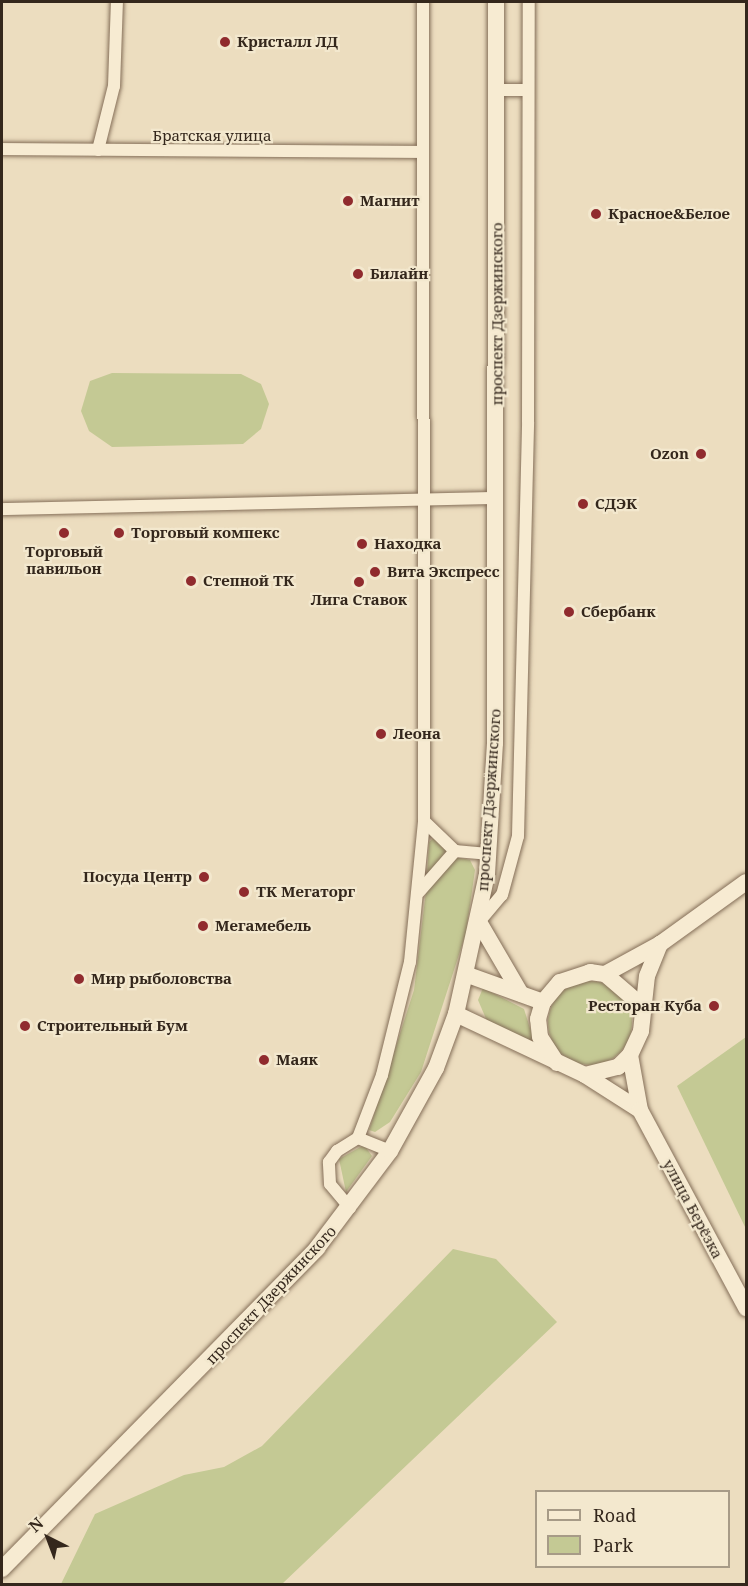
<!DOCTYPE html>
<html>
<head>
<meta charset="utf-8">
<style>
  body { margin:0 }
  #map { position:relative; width:748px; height:1586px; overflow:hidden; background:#ecddbf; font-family:"Noto Serif",serif }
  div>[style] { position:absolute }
  .green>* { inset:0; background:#c4c994 }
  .round { border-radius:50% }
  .roads { filter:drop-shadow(0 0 2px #846e58) drop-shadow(0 0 2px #846e58) }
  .street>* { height:12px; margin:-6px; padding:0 6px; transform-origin:6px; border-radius:6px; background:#f7ebd2 }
  .secondary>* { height:16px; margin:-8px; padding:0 8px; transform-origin:8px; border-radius:8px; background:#f7ebd2 }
  .dots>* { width:16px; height:16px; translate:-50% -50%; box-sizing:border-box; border:3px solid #f3e8ce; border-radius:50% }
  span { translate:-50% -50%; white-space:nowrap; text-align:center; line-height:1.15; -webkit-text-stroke:4.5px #f3e8ce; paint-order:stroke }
  .poi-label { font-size:15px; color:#34271c; font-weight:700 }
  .left { translate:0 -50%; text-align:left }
  .right { translate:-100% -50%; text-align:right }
  .street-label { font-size:15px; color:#34271c }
  .frame { position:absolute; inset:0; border:3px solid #34271c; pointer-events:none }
  .legend { position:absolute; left:535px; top:1490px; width:195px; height:78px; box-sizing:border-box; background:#f3e8ce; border:2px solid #a79b87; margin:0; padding:8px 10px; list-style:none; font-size:18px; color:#34271c }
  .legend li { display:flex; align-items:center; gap:12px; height:30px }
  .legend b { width:30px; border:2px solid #a79b87 }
  .north { position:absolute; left:18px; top:1508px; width:60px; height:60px; -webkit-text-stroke:4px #f3e8ce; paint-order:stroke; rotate:318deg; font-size:16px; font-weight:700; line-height:24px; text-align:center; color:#34271c }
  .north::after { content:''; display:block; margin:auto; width:21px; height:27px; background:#34271c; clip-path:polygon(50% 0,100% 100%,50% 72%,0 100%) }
</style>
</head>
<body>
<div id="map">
  <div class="green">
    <div style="clip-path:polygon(112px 373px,241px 374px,261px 384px,269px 404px,261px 429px,243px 444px,112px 447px,89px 431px,81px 411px,90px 381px)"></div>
    <div style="clip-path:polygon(436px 836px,447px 850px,427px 876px,429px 842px)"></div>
    <div style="clip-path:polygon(455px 857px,470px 860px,475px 870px,466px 933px,421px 1072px,390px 1122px,375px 1132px,369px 1130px,414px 990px,426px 891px)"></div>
    <div class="round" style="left:548px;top:981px;width:84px;height:84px"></div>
    <div style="clip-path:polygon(483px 988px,524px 1009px,535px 1044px,487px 1021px,478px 1000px)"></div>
    <div style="clip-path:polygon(746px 1037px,746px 1229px,677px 1086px)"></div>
    <div style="clip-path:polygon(364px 1145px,372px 1156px,346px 1192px,339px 1159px)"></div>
    <div style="clip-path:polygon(453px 1249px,496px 1259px,557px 1322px,282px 1584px,61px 1584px,95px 1514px,184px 1475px,224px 1467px,262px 1446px)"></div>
  </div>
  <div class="roads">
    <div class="street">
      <div style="left:496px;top:90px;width:32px"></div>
      <div style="left:2px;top:149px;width:420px;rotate:0.4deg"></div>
      <div style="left:98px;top:150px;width:66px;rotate:-76deg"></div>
      <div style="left:114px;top:86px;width:84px;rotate:-88deg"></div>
      <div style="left:2px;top:509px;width:495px;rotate:-1.3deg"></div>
      <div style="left:424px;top:821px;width:43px;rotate:44.1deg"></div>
      <div style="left:455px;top:851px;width:33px;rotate:5deg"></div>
      <div style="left:419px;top:892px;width:55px;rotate:-48.7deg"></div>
      <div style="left:479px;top:922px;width:35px;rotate:-50deg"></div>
      <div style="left:502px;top:895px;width:61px;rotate:-74.8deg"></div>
      <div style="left:518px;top:836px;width:414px;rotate:-88.6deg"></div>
      <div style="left:528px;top:422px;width:420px;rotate:-89.9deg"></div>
      <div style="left:358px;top:1138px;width:67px;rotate:-69.1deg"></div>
      <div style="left:382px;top:1075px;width:116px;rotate:-76.1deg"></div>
      <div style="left:410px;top:962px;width:142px;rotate:-84.3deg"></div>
      <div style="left:424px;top:821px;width:819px;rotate:-90.07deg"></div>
      <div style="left:350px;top:1208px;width:31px;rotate:-130deg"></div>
      <div style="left:330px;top:1184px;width:22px;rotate:-93deg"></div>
      <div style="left:329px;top:1162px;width:14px;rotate:-54deg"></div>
      <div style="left:337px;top:1151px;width:25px;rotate:-32deg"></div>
      <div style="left:358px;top:1138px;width:35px;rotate:22deg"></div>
    </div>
    <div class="secondary">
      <div style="left:479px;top:922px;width:83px;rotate:59.7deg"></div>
      <div style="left:605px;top:974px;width:63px;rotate:-28.6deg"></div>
      <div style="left:660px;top:944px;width:106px;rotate:-35.8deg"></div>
      <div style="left:468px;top:975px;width:80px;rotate:19.8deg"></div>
      <div style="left:456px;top:1014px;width:143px;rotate:25.3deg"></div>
      <div style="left:585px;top:1075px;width:65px;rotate:32.5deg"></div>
      <div style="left:630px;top:1055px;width:56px;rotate:79.7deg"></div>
      <div style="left:640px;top:1110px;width:225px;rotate:61.8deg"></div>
      <div style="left:557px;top:1063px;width:31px;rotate:-123deg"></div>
      <div style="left:540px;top:1037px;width:18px;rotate:-96deg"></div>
      <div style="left:538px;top:1019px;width:18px;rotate:-74deg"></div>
      <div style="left:543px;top:1002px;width:26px;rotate:-50deg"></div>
      <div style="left:560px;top:982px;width:32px;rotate:-18deg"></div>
      <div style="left:590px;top:972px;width:15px;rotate:8deg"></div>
      <div style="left:605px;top:974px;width:48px;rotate:40.7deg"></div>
      <div style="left:585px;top:1075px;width:34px;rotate:-14deg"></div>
      <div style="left:618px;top:1067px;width:17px;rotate:-45deg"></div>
      <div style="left:630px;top:1055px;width:26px;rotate:-65deg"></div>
      <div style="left:641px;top:1031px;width:55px;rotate:-83.8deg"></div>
      <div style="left:647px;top:976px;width:35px;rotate:-68deg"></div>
      <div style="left:2px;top:1569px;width:450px;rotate:-45.5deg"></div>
      <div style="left:317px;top:1248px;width:121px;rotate:-53deg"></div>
      <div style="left:390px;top:1151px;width:95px;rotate:-61deg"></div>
      <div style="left:436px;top:1068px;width:58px;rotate:-69.7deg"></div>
      <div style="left:456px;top:1014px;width:143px;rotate:-77.5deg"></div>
      <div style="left:487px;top:874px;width:131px;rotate:-86.5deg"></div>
      <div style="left:495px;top:743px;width:741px;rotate:-89.92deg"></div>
    </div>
  </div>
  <div class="dots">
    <div style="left:225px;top:42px;background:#902b2e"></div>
    <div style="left:348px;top:201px;background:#902b2e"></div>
    <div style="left:596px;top:214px;background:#902b2e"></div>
    <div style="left:358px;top:274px;background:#902b2e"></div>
    <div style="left:701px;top:454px;background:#902b2e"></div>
    <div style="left:583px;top:504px;background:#902b2e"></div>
    <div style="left:64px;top:533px;background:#902b2e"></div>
    <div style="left:119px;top:533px;background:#902b2e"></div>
    <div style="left:362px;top:544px;background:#902b2e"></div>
    <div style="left:375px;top:572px;background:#902b2e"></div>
    <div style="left:191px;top:581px;background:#902b2e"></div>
    <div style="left:359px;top:582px;background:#902b2e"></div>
    <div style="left:569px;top:612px;background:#902b2e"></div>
    <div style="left:381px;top:734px;background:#902b2e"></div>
    <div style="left:204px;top:877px;background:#902b2e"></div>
    <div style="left:244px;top:892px;background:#902b2e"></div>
    <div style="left:203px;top:926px;background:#902b2e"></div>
    <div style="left:79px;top:979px;background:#902b2e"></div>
    <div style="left:714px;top:1006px;background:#902b2e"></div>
    <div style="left:25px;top:1026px;background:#902b2e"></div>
    <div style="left:264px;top:1060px;background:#902b2e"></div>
  </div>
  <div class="poi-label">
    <span class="left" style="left:237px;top:42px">Кристалл ЛД</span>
    <span class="left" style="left:360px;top:201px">Магнит</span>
    <span class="left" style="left:608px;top:214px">Красное&amp;Белое</span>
    <span class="left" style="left:370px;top:274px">Билайн</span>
    <span class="right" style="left:689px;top:454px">Ozon</span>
    <span class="left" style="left:595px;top:504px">СДЭК</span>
    <span class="left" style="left:131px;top:533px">Торговый компекс</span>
    <span class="left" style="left:374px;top:544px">Находка</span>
    <span style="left:64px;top:560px">Торговый<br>павильон</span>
    <span class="left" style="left:387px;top:572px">Вита Экспресс</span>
    <span class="left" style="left:203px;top:581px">Степной ТК</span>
    <span style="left:359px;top:600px">Лига Ставок</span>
    <span class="left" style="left:581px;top:612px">Сбербанк</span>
    <span class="left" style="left:393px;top:734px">Леона</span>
    <span class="right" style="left:192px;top:877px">Посуда Центр</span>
    <span class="left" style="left:256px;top:892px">ТК Мегаторг</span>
    <span class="left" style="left:215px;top:926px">Мегамебель</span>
    <span class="left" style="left:91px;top:979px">Мир рыболовства</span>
    <span class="right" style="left:702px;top:1006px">Ресторан Куба</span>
    <span class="left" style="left:37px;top:1026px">Строительный Бум</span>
    <span class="left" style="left:276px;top:1060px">Маяк</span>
  </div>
  <div class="street-label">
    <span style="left:212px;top:136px">Братская улица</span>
    <span style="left:497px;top:314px;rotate:-90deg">проспект Дзержинского</span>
    <span style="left:489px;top:800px;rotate:-86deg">проспект Дзержинского</span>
    <span style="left:693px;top:1209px;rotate:62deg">улица Берёзка</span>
    <span style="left:271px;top:1295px;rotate:-47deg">проспект Дзержинского</span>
  </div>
  <div class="frame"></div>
  <ul class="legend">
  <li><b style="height:8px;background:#f7ebd2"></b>Road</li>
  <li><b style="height:16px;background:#c4c994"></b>Park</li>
  </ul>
  <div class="north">N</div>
</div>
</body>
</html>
